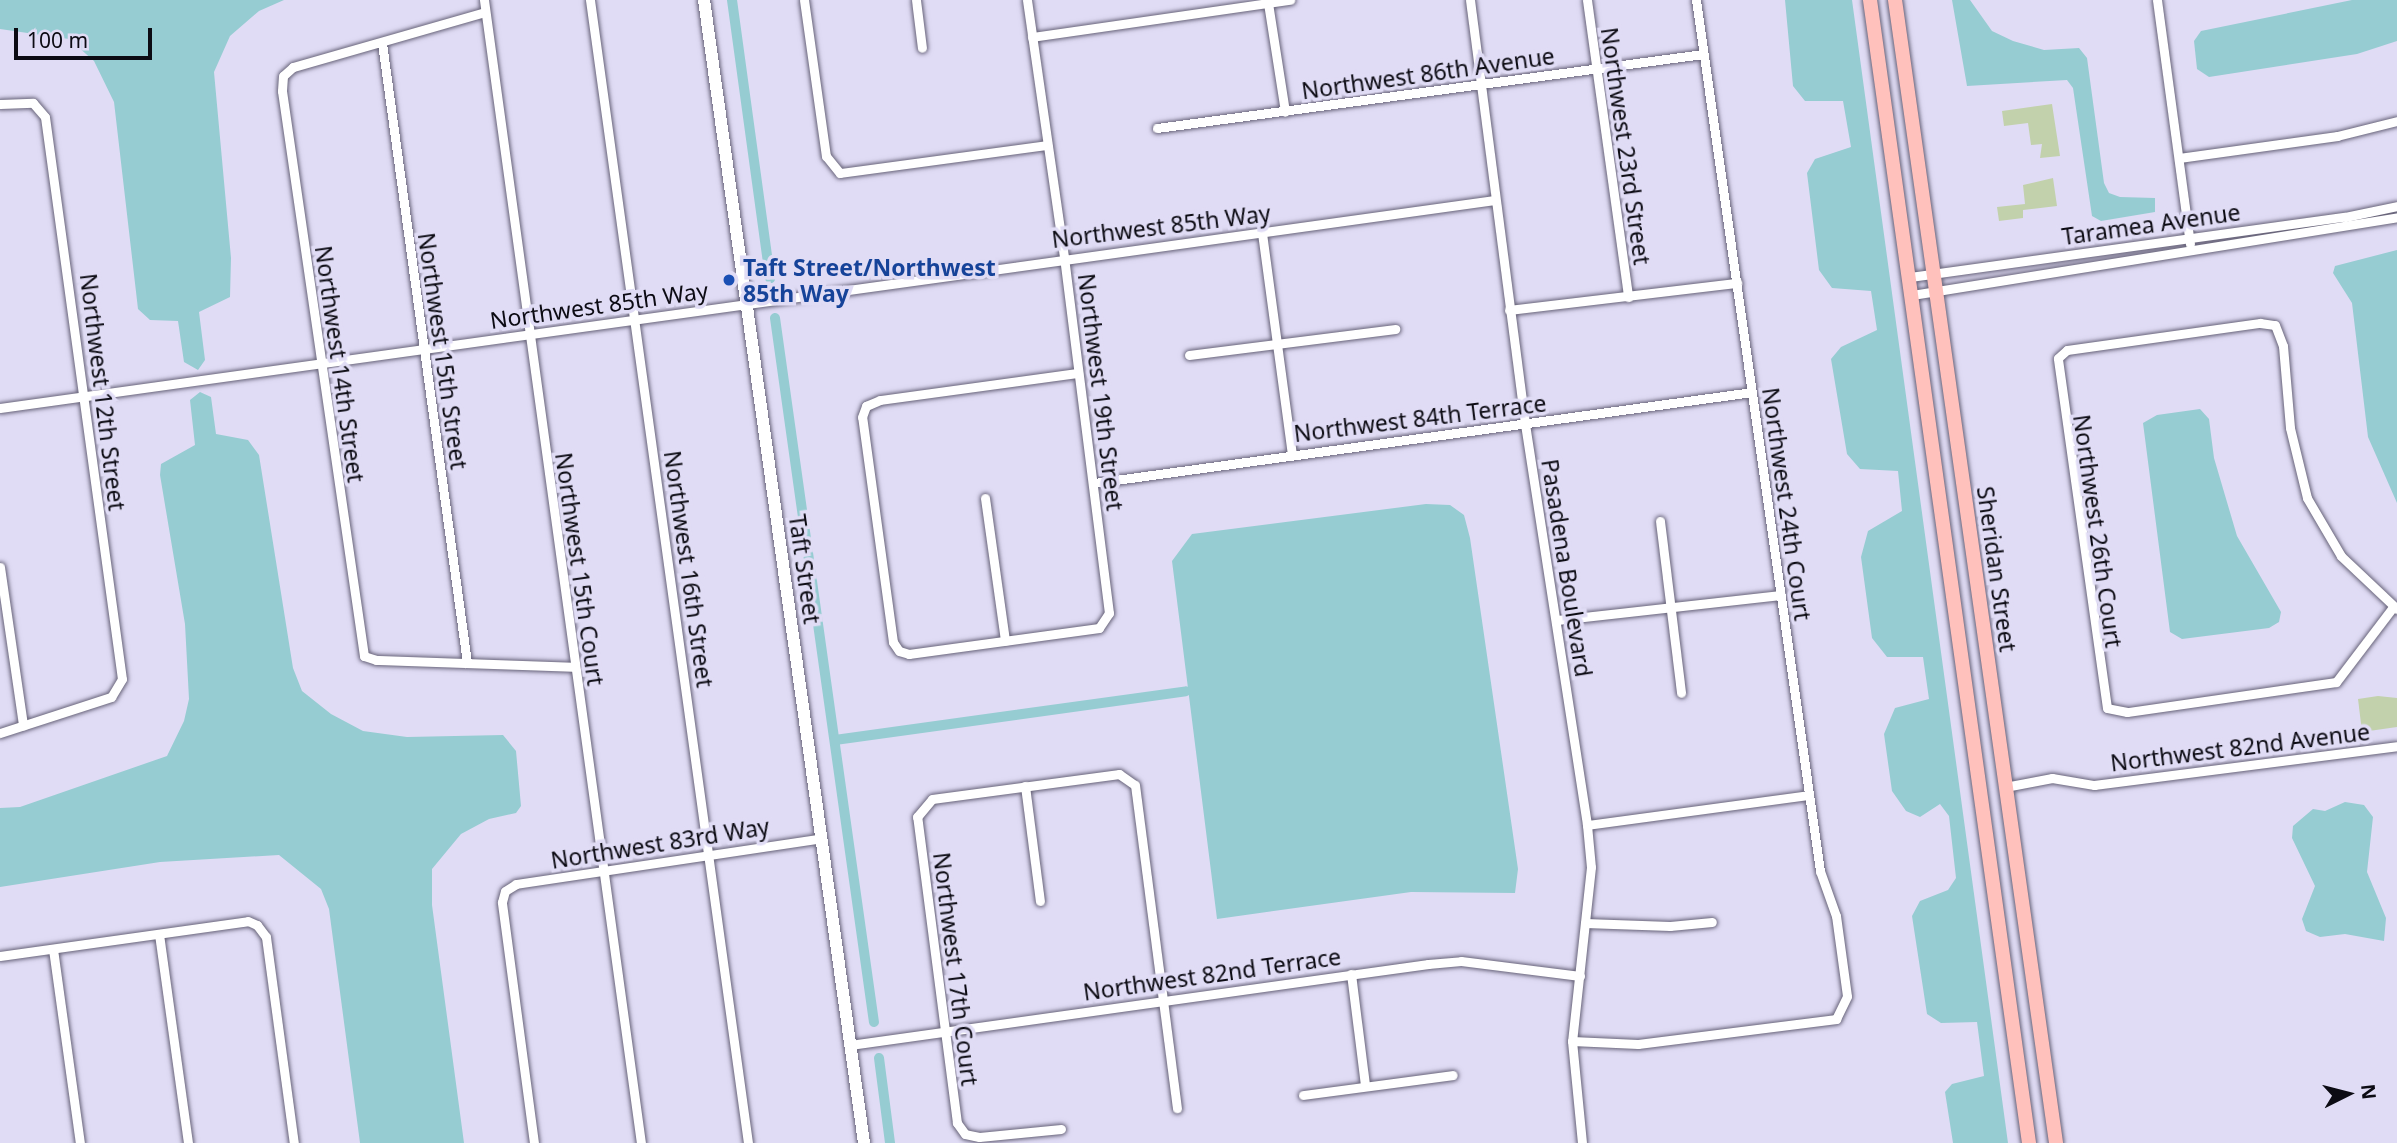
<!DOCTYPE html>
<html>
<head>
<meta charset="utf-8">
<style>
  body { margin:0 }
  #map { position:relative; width:2397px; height:1143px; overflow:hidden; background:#e0dcf5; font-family:"Noto Sans",sans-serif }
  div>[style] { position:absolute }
  .green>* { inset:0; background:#c2d1ac }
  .water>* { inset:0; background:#96ccd2 }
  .canal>* { height:10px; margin:-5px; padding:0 5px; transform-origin:5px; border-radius:5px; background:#96ccd2 }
  .roads { filter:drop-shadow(0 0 2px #676379) drop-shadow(0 0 2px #676379) }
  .street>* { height:9px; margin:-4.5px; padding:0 4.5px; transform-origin:4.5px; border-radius:4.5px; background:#fff }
  .secondary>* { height:12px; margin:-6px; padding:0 6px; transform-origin:6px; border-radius:6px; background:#fff }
  .primary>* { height:14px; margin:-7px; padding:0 7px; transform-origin:7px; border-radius:7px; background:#ffc1bc }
  .dots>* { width:19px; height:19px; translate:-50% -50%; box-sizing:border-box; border:4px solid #e0dcf5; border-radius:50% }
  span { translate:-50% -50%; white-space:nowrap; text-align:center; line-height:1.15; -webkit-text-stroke:7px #e0dcf5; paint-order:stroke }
  .street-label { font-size:23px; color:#0c0b13 }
  .transit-label { font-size:23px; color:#164399; font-weight:700 }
  .left { translate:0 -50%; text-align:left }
  .north { position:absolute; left:2313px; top:1059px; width:70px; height:70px; -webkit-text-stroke:5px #e0dcf5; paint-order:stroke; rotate:84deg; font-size:19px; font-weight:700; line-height:28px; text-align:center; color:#0c0b13 }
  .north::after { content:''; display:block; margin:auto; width:24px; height:32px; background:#0c0b13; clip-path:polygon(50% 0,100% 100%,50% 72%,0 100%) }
  .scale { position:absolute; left:14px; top:28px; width:138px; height:32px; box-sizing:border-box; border:4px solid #0c0b13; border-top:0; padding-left:9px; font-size:21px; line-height:24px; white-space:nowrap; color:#0c0b13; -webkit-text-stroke:5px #e0dcf5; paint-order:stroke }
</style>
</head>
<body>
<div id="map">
  <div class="green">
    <div style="clip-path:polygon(2052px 104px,2060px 156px,2040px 158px,2042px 144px,2031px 145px,2028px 123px,2004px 126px,2002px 111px)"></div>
    <div style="clip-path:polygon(2053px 178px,2057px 206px,2023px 210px,2023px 218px,1999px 221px,1997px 207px,2025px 204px,2023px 185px)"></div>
    <div style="clip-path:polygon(2378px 696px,2397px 698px,2397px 727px,2362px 732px,2358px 699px)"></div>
  </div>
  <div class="water">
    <div style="clip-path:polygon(0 0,284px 0,259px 11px,230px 36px,214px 72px,231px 258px,230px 297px,199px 312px,205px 360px,198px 370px,184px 362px,178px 321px,150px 320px,138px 309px,114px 102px,94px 61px,69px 39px,0 29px)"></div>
    <div style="clip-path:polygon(1785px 0,1852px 0,2008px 1143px,1953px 1143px,1945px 1092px,1952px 1084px,1984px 1076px,1977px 1022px,1941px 1023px,1927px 1014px,1912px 916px,1920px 901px,1948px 890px,1956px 878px,1949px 816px,1940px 804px,1920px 817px,1906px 811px,1892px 791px,1884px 734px,1895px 708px,1929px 699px,1923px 657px,1887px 657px,1872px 638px,1861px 557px,1868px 531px,1902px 511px,1898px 471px,1860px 469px,1847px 454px,1831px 359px,1841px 347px,1877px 330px,1871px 291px,1832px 288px,1819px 270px,1807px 173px,1815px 159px,1851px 147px,1843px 101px,1805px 101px,1793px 86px)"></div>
    <div style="clip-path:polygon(1952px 0,1970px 0,1992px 31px,2013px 41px,2044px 50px,2079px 48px,2087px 58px,2104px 183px,2109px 193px,2120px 197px,2155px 198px,2155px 212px,2101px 221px,2092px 216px,2073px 88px,2067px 80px,1967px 86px)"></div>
    <div style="clip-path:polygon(2352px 0,2397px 0,2397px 41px,2357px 54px,2209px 77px,2197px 69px,2194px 41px,2201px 31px)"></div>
    <div style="clip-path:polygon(2397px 250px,2397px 503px,2368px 437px,2352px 303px,2333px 273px,2335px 266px)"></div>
    <div style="clip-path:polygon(200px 392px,211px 397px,216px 434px,248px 440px,259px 455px,293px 668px,302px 691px,331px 714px,363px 731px,407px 737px,503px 735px,516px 751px,521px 806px,516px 813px,489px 819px,461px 834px,432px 869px,432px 905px,464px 1143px,360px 1143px,329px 909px,321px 889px,279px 855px,160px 862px,0 887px,0 808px,20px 807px,167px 756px,184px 721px,189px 699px,185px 624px,160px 475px,161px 464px,195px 445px,190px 400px)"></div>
    <div style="clip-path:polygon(2200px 409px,2209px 419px,2214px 458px,2237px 536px,2281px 612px,2279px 622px,2269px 628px,2182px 639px,2170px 632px,2143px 423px,2157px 415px)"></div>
    <div style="clip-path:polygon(1426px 504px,1450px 505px,1464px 515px,1470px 538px,1518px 869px,1515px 893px,1411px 892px,1217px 919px,1172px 561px,1192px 534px)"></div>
    <div style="clip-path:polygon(2345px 802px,2364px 805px,2373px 817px,2367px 872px,2386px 918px,2384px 941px,2345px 934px,2320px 937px,2306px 931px,2302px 919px,2315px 886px,2292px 838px,2293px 826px,2313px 809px,2325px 811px)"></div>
  </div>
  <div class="canal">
    <div style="left:732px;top:0;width:281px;rotate:82.2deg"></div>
    <div style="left:775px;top:318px;width:711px;rotate:82deg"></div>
    <div style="left:835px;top:740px;width:354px;rotate:-7.9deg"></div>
    <div style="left:879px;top:1058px;width:86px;rotate:82.6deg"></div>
  </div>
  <div class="roads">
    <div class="street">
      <div style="left:484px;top:0;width:1154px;rotate:82.18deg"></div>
      <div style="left:590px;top:0;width:1154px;rotate:82.13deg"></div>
      <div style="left:804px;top:0;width:158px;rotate:82deg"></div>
      <div style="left:826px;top:156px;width:22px;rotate:51deg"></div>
      <div style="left:840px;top:173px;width:209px;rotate:-7.7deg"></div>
      <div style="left:916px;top:0;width:48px;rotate:82.9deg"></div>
      <div style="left:1027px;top:0;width:260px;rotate:81.8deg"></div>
      <div style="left:1064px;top:257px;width:359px;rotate:82.8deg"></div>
      <div style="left:1109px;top:613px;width:18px;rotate:124deg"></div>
      <div style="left:1099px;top:628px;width:192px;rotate:172.2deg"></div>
      <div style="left:909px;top:654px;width:10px;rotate:-163deg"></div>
      <div style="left:899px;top:651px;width:11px;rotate:-124deg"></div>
      <div style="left:893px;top:642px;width:227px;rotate:-97.8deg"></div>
      <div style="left:862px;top:417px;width:12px;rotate:-70deg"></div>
      <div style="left:866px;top:406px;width:15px;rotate:-23deg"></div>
      <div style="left:880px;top:400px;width:200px;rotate:-7.8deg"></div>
      <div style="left:1470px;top:0;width:428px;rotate:82.6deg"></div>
      <div style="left:1525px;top:424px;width:406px;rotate:81.2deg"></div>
      <div style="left:1587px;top:825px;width:42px;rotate:84.6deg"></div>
      <div style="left:1591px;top:867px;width:175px;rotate:96.2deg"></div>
      <div style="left:1572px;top:1041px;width:102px;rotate:84.4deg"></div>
      <div style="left:1587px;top:0;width:300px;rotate:82.1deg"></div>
      <div style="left:2157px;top:0;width:246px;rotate:82.3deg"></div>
      <div style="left:1268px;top:3px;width:110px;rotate:81.1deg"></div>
      <div style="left:485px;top:12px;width:200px;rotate:164deg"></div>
      <div style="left:293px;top:67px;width:13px;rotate:138deg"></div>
      <div style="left:283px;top:76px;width:15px;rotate:94deg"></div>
      <div style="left:282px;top:91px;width:571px;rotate:81.74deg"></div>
      <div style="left:364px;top:656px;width:13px;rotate:18deg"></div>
      <div style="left:376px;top:660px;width:199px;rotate:2deg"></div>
      <div style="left:1032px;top:37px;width:261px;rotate:-8.2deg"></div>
      <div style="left:382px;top:43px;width:626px;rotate:82.19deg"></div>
      <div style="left:0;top:104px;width:33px;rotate:-2deg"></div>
      <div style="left:33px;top:103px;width:18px;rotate:49deg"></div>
      <div style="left:45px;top:117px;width:567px;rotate:82.2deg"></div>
      <div style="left:122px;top:679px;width:21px;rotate:121deg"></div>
      <div style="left:111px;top:697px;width:117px;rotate:162deg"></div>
      <div style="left:1157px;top:128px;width:551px;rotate:-7.72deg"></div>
      <div style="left:2179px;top:158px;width:160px;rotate:-7.9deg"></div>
      <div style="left:2337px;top:136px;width:62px;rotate:-14deg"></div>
      <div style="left:1262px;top:233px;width:223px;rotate:82.3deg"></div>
      <div style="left:1910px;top:277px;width:439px;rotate:-7.9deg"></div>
      <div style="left:2345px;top:217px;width:53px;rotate:-11.9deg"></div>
      <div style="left:1912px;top:295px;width:491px;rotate:-9.1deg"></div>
      <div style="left:1509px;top:310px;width:230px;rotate:-6.8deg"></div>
      <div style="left:1189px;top:355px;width:208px;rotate:-7.2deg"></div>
      <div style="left:0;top:408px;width:1509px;rotate:-7.92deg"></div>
      <div style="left:1094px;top:483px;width:664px;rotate:-7.87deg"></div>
      <div style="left:985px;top:498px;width:144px;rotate:82deg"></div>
      <div style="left:1660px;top:521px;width:173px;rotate:83deg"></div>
      <div style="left:0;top:567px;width:160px;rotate:81.7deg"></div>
      <div style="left:2393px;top:607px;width:94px;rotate:127.2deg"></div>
      <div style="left:2336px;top:682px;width:211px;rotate:171.8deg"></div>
      <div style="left:2127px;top:712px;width:20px;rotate:-169deg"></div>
      <div style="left:2107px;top:708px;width:353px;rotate:-98deg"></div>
      <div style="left:2058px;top:358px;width:12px;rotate:-42deg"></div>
      <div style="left:2067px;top:350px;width:195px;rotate:-8deg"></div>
      <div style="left:2260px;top:323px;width:15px;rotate:8deg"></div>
      <div style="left:2275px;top:325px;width:22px;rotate:69deg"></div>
      <div style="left:2283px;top:346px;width:82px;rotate:85.1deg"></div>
      <div style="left:2290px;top:428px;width:72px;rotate:76.3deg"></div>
      <div style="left:2307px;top:498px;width:67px;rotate:59.6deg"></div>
      <div style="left:2341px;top:556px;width:77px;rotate:43.4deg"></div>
      <div style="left:1557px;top:620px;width:225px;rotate:-6.4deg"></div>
      <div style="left:1025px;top:786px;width:116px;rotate:82.6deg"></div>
      <div style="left:2005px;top:787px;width:48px;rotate:-10.8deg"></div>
      <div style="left:2052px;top:778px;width:43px;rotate:9.5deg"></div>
      <div style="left:2094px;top:785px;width:305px;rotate:-7.3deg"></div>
      <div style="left:1587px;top:825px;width:224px;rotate:-7.7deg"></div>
      <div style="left:1585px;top:923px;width:85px;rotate:2deg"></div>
      <div style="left:1670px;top:926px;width:42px;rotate:-5.4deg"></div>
      <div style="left:159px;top:934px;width:211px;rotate:82.1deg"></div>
      <div style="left:53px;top:949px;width:196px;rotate:82.1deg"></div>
      <div style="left:0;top:956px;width:250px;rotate:-8deg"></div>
      <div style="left:248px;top:921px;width:10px;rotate:24deg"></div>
      <div style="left:257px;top:925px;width:15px;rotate:53deg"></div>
      <div style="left:266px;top:937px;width:208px;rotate:82.3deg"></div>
      <div style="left:1351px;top:974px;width:112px;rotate:82.8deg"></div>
      <div style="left:1572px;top:1041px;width:66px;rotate:2.6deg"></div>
      <div style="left:1638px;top:1044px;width:200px;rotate:-7.2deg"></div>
      <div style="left:1836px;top:1019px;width:25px;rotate:-64deg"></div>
      <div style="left:1847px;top:996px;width:81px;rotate:-97.8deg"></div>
      <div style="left:1836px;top:916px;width:48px;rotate:-109.6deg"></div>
      <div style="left:1820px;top:871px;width:880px;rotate:-98.1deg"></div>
      <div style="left:850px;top:1045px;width:584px;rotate:-7.98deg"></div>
      <div style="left:1428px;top:964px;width:33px;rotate:-5deg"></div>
      <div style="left:1461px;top:961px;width:120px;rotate:7.2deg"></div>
      <div style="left:1303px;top:1095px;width:151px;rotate:-7.6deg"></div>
      <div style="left:1061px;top:1129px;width:82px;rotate:174.4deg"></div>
      <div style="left:979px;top:1137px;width:14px;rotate:-168deg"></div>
      <div style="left:965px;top:1134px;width:14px;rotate:-126deg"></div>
      <div style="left:957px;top:1123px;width:309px;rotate:-97.4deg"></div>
      <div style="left:917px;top:817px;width:23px;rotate:-50deg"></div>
      <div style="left:932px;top:799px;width:189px;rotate:-7.6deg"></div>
      <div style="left:1119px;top:774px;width:19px;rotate:35deg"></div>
      <div style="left:1135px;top:785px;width:326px;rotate:82.6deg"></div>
      <div style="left:534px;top:1143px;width:243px;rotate:-97.6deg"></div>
      <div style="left:502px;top:902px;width:11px;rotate:-75deg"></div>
      <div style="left:505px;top:891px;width:13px;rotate:-32deg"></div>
      <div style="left:516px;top:884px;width:309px;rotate:-8.5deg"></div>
    </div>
    <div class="secondary">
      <div style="left:704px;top:0;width:1154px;rotate:82.03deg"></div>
    </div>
    <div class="primary">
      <div style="left:1870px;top:0;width:1154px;rotate:82.08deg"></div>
      <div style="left:1895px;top:0;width:1154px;rotate:81.98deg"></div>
    </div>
  </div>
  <div class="dots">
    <div style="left:729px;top:280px;background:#1a4fb4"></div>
  </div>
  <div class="street-label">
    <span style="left:1428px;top:73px;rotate:-8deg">Northwest 86th Avenue</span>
    <span style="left:1626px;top:146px;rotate:82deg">Northwest 23rd Street</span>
    <span style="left:2151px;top:224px;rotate:-8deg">Taramea Avenue</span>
    <span style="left:1161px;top:226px;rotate:-7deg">Northwest 85th Way</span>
    <span style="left:599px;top:305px;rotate:-8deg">Northwest 85th Way</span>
    <span style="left:443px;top:351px;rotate:82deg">Northwest 15th Street</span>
    <span style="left:340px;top:364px;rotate:82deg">Northwest 14th Street</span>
    <span style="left:103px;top:392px;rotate:83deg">Northwest 12th Street</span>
    <span style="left:1101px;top:392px;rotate:83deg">Northwest 19th Street</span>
    <span style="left:1420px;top:418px;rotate:-7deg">Northwest 84th Terrace</span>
    <span style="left:1787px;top:504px;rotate:82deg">Northwest 24th Court</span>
    <span style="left:2098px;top:531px;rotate:82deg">Northwest 26th Court</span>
    <span style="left:1567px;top:568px;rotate:81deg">Pasadena Boulevard</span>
    <span style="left:580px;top:569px;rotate:82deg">Northwest 15th Court</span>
    <span style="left:689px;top:569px;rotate:82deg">Northwest 16th Street</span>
    <span style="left:805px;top:569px;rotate:82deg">Taft Street</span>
    <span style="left:1997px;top:569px;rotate:82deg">Sheridan Street</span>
    <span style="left:2240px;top:747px;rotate:-7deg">Northwest 82nd Avenue</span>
    <span style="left:660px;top:843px;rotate:-9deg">Northwest 83rd Way</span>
    <span style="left:956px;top:969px;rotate:83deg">Northwest 17th Court</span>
    <span style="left:1212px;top:974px;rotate:-8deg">Northwest 82nd Terrace</span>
  </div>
  <div class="transit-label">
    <span class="left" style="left:743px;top:280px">Taft Street/Northwest<br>85th Way</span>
  </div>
  <div class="north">N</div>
  <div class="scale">100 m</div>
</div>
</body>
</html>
